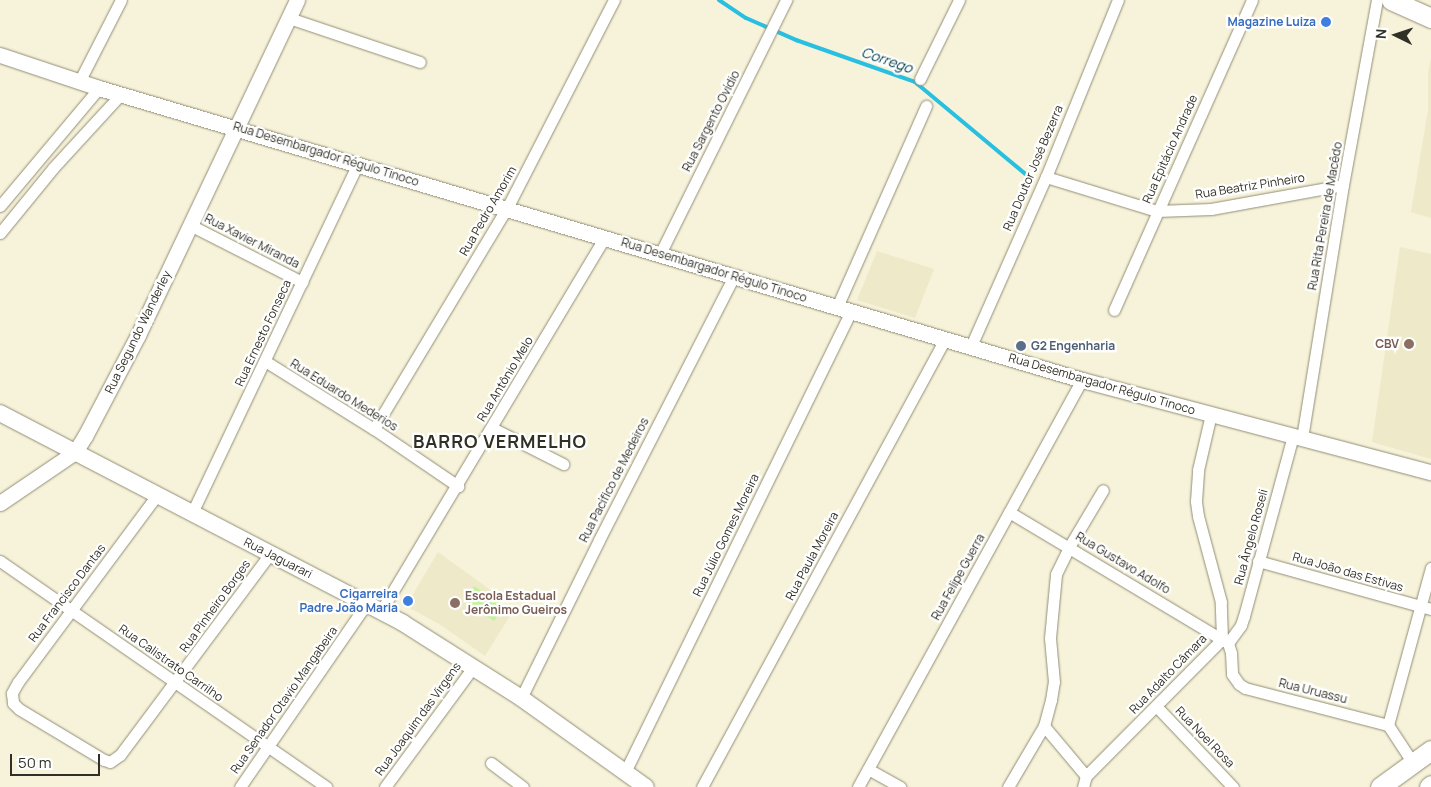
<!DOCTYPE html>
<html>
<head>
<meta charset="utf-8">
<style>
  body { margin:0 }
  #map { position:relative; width:1431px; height:787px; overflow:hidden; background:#f7f3da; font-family:Manrope,sans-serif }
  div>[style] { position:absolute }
  .built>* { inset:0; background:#eee9c8 }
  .green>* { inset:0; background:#c3f19c }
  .stream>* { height:4px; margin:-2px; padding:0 2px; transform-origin:2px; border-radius:2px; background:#29bfe1 }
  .roads { filter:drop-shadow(0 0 1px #918d76) drop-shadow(0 0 1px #918d76) }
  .minor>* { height:11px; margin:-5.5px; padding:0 5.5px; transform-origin:5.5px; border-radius:5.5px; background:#fff }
  .tertiary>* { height:15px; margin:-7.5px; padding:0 7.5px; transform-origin:7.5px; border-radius:7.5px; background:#fff }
  .secondary>* { height:16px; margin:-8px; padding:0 8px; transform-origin:8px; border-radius:8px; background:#fff }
  .primary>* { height:19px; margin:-9.5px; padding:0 9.5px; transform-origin:9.5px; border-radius:9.5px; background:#fff }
  .dots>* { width:14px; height:14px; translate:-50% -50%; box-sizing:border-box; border:2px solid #fff; border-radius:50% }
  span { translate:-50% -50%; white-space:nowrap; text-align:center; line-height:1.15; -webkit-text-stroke:4.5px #fff; paint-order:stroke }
  .shop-label { font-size:12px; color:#366cbe; font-weight:700 }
  .right { translate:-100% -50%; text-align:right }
  .street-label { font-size:12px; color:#313026 }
  .education-label { font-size:12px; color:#785e54; font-weight:700 }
  .left { translate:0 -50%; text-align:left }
  .service-label { font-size:12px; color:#4e5e75; font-weight:700 }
  .water-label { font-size:14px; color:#00404e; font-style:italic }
  .district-label { font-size:18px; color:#313026; font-weight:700; letter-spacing:1px }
  .north { position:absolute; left:1371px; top:10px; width:50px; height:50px; -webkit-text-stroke:4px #fff; paint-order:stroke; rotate:274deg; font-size:14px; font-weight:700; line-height:20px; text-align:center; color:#313026 }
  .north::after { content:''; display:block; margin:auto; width:18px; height:22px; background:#313026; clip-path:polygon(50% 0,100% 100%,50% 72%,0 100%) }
  .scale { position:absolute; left:10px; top:754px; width:90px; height:22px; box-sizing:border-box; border:2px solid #313026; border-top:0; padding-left:6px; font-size:15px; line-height:18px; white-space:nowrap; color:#313026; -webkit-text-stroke:4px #fff; paint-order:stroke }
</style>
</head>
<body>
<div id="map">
  <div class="built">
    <div style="clip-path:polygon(1431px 58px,1431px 218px,1411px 212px,1428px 110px,1428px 72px)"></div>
    <div style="clip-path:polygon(1400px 247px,1431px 254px,1431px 459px,1372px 442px)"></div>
    <div style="clip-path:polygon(877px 251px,934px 269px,915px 318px,857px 300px)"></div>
    <div style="clip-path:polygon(438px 552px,500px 597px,498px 601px,513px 611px,485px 656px,439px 624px,406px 606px)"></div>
  </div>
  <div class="green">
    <div style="clip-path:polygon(474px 586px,504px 606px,494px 621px,465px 601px)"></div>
  </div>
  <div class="stream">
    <div style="left:719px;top:0;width:32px;rotate:34deg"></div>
    <div style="left:746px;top:18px;width:55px;rotate:23.7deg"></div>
    <div style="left:796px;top:40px;width:126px;rotate:19.4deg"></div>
    <div style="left:915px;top:82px;width:147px;rotate:39.8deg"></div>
  </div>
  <div class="roads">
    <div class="minor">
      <div style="left:289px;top:18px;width:138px;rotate:18.6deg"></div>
      <div style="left:920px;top:79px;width:88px;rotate:-63.7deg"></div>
      <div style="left:79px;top:82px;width:92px;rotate:-62.9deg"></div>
      <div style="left:1046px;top:177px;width:116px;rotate:17deg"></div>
      <div style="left:1157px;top:211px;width:54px;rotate:-2.1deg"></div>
      <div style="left:1211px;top:209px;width:134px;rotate:-10.3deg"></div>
      <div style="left:0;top:206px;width:154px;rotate:-50deg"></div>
      <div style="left:190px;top:225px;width:126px;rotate:27deg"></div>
      <div style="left:0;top:233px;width:84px;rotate:-50.8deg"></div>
      <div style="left:53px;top:168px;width:100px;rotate:-47.4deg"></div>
      <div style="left:660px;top:254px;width:284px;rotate:-63.6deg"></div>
      <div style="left:837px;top:307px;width:220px;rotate:-66.1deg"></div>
      <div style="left:1114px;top:310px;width:339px;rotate:-66deg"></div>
      <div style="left:971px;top:346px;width:185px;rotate:-66.1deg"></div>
      <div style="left:1046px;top:177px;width:191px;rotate:-67.9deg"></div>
      <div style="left:265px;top:361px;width:128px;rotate:32deg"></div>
      <div style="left:374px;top:429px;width:102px;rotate:34.2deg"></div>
      <div style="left:492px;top:428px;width:80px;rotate:26.9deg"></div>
      <div style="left:374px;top:429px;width:258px;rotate:-59deg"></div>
      <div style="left:507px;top:208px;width:234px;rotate:-62.8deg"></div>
      <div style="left:1302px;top:438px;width:256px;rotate:-80.8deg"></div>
      <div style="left:1343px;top:185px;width:188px;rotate:-79.6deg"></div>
      <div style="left:157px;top:495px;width:233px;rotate:126.6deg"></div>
      <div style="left:18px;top:682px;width:13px;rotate:119deg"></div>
      <div style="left:12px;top:693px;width:10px;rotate:84deg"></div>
      <div style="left:13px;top:703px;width:8px;rotate:45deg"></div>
      <div style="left:19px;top:709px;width:99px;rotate:31deg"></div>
      <div style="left:104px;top:760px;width:6px;rotate:18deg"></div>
      <div style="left:110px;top:762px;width:12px;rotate:-35deg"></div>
      <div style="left:120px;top:755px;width:251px;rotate:-53.3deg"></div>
      <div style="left:1009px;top:512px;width:255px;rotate:30.9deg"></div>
      <div style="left:1228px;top:643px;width:10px;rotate:73deg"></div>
      <div style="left:1231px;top:653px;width:21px;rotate:87deg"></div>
      <div style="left:1232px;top:674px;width:12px;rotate:55deg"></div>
      <div style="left:1239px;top:684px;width:7px;rotate:34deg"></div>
      <div style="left:1245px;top:688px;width:148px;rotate:14.5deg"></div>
      <div style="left:1388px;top:725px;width:45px;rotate:56.7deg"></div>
      <div style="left:192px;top:513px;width:386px;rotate:-64.6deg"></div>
      <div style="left:0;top:561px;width:397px;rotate:34.7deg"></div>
      <div style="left:1258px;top:561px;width:180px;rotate:15.5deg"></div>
      <div style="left:381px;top:611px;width:436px;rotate:-59.1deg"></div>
      <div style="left:1228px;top:643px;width:22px;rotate:-54deg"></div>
      <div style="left:1241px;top:625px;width:9px;rotate:-72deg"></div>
      <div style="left:1244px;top:616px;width:187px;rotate:-74.8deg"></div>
      <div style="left:521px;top:698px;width:176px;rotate:-63.7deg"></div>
      <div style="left:599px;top:540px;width:297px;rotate:-62.9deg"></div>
      <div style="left:1156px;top:706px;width:112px;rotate:46.5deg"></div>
      <div style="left:1388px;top:725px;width:163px;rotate:-74.7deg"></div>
      <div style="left:1044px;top:726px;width:65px;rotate:50deg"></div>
      <div style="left:491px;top:763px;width:40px;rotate:37deg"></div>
      <div style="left:868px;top:769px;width:37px;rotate:29deg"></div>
      <div style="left:625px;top:772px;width:513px;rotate:-63.88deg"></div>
      <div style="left:240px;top:787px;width:224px;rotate:-55.4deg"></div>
      <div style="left:385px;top:787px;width:149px;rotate:-53.7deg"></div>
      <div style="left:702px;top:787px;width:510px;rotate:-61.52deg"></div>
      <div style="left:858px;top:787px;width:465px;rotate:-61.2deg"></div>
      <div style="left:1008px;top:787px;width:71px;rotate:-59.5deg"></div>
      <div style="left:1044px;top:726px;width:27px;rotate:-75deg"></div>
      <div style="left:1051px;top:700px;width:18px;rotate:-81deg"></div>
      <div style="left:1054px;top:682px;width:44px;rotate:-95.2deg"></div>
      <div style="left:1050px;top:638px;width:64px;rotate:-84.6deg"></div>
      <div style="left:1056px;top:574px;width:30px;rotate:-64deg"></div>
      <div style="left:1069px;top:547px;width:66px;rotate:-59.2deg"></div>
      <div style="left:1083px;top:787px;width:11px;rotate:-75deg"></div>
      <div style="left:1086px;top:776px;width:193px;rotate:-45.2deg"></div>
      <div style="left:1222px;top:639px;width:37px;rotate:-92deg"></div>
      <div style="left:1221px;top:602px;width:89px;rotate:-105deg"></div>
      <div style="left:1198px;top:516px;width:15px;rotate:-98deg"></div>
      <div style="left:1196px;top:501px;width:31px;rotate:-86deg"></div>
      <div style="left:1198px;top:470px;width:57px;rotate:-76.9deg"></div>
    </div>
    <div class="tertiary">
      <div style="left:0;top:55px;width:104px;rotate:18.4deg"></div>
      <div style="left:99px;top:88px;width:1025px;rotate:16.54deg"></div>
      <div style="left:1082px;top:380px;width:361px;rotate:14.8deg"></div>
      <div style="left:0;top:503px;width:91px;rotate:-34.2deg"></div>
      <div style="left:75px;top:452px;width:19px;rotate:-58deg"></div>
      <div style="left:85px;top:436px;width:114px;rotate:-62.3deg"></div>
      <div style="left:138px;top:335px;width:371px;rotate:-64.6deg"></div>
    </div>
    <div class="secondary">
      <div style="left:0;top:413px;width:454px;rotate:27.5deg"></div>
      <div style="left:403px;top:623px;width:140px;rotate:32.4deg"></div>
      <div style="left:521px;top:698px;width:153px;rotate:35.5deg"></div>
    </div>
    <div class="primary">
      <div style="left:1391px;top:0;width:44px;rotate:24.2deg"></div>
      <div style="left:1380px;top:787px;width:63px;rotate:-36deg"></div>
      <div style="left:1429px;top:787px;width:3px;rotate:-45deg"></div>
    </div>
  </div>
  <div class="dots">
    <div style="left:1326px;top:22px;background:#3f7fe0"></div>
    <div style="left:1409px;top:344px;background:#8d6e63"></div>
    <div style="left:1021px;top:346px;background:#5c6f8a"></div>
    <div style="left:408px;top:601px;background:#3f7fe0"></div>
    <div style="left:455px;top:603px;background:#8d6e63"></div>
  </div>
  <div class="shop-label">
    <span class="right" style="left:1316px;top:22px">Magazine Luiza</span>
    <span class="right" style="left:398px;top:601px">Cigarreira<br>Padre João Maria</span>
  </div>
  <div class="street-label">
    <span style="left:711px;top:121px;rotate:-63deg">Rua Sargento Ovídio</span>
    <span style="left:1170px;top:149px;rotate:-66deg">Rua Epitácio Andrade</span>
    <span style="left:326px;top:154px;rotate:17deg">Rua Desembargador Régulo Tinoco</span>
    <span style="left:1033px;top:168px;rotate:-67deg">Rua Doutor José Bezerra</span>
    <span style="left:1250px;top:186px;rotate:-9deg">Rua Beatriz Pinheiro</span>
    <span style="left:488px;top:211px;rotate:-60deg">Rua Pedro Amorim</span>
    <span style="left:1325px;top:216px;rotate:-80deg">Rua Rita Pereira de Macêdo</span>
    <span style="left:252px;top:241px;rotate:27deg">Rua Xavier Miranda</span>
    <span style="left:714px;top:270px;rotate:17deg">Rua Desembargador Régulo Tinoco</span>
    <span style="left:138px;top:332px;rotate:-64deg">Rua Segundo Wanderley</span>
    <span style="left:263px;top:333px;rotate:-65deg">Rua Ernesto Fonseca</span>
    <span style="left:505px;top:379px;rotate:-59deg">Rua Antônio Melo</span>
    <span style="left:1102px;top:384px;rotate:16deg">Rua Desembargador Régulo Tinoco</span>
    <span style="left:344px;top:395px;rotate:32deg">Rua Eduardo Mederios</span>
    <span style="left:614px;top:480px;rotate:-63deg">Rua Pacífico de Medeiros</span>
    <span style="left:726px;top:535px;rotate:-64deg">Rua Júlio Gomes Moreira</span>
    <span style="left:1251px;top:537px;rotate:-75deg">Rua Ângelo Roseli</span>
    <span style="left:812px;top:556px;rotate:-62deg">Rua Paula Moreira</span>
    <span style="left:278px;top:558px;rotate:27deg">Rua Jaguarari</span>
    <span style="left:1123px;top:563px;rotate:31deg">Rua Gustavo Adolfo</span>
    <span style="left:1348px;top:572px;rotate:16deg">Rua João das Estivas</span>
    <span style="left:958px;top:577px;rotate:-61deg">Rua Felipe Guerra</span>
    <span style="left:67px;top:593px;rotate:-53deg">Rua Francisco Dantas</span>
    <span style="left:215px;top:606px;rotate:-54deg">Rua Pinheiro Borges</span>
    <span style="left:171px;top:663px;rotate:35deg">Rua Calistrato Carrilho</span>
    <span style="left:1168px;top:674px;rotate:-46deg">Rua Adalto Câmara</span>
    <span style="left:1313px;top:691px;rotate:14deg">Rua Uruassu</span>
    <span style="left:284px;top:700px;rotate:-55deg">Rua Senador Otavio Mangabeira</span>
    <span style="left:418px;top:719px;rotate:-54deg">Rua Joaquim das Virgens</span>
    <span style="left:1205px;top:737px;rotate:46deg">Rua Noel Rosa</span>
  </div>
  <div class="education-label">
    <span class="right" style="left:1399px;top:344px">CBV</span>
    <span class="left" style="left:465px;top:603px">Escola Estadual<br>Jerônimo Gueiros</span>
  </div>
  <div class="service-label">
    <span class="left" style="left:1031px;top:346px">G2 Engenharia</span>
  </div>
  <div class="water-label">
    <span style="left:887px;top:60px;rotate:19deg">Corrego</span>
  </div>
  <div class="district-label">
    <span style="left:500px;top:441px">BARRO VERMELHO</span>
  </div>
  <div class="north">N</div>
  <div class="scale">50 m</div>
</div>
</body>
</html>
